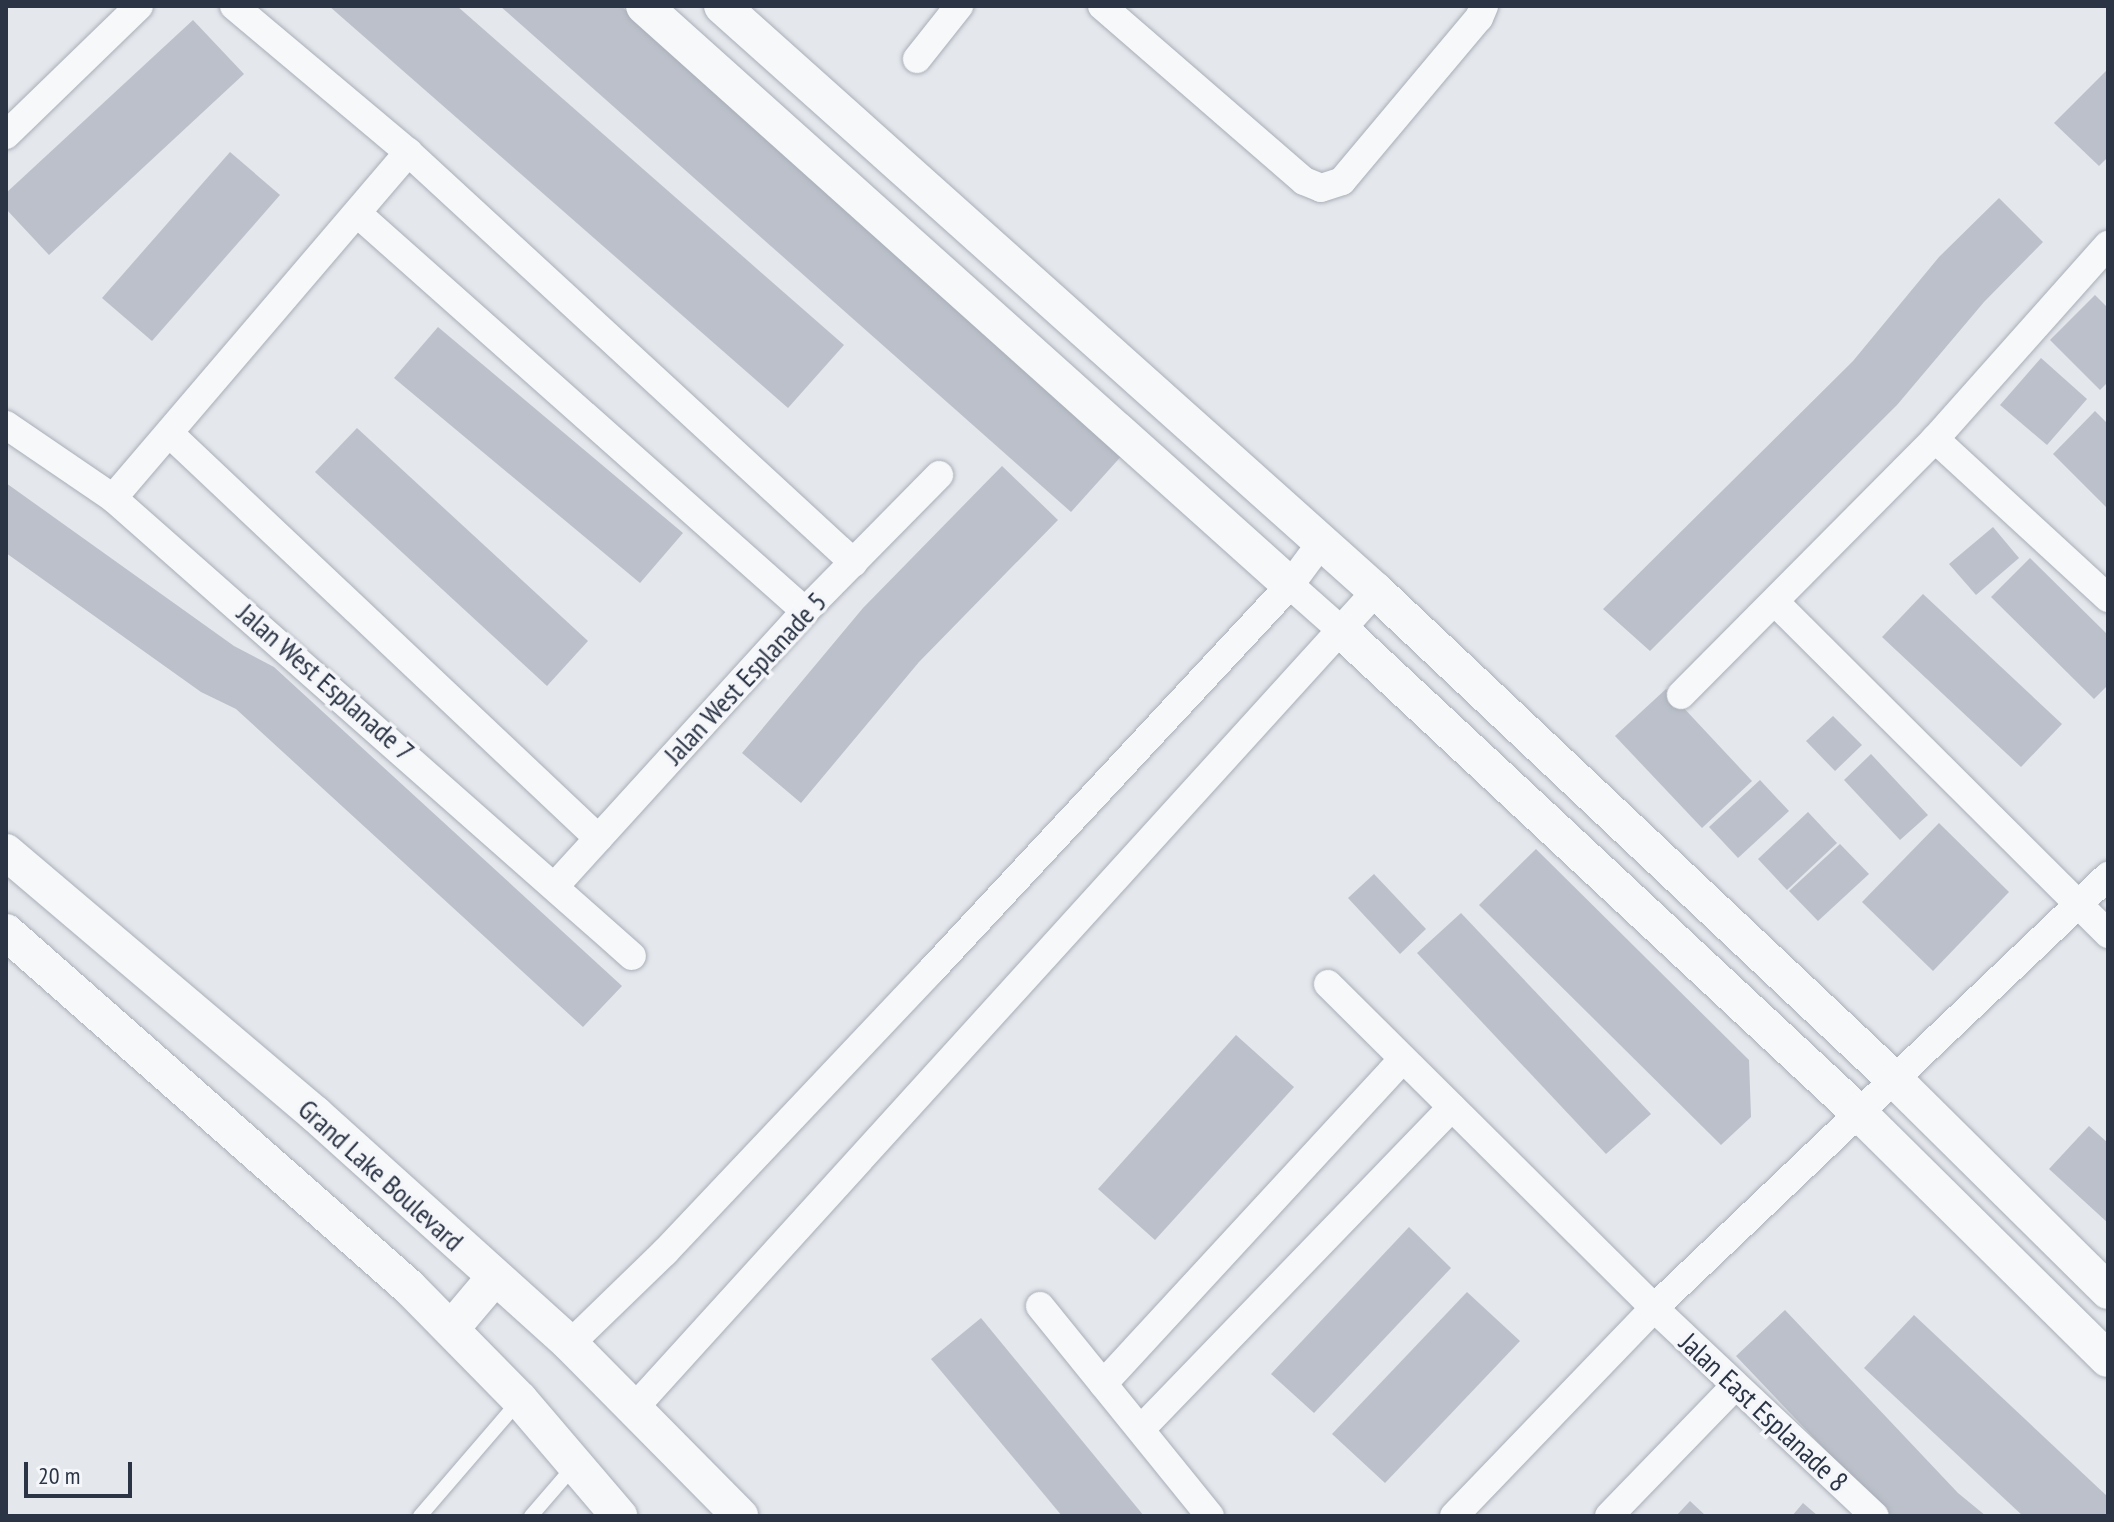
<!DOCTYPE html>
<html>
<head>
<meta charset="utf-8">
<style>
  body { margin:0 }
  #map { position:relative; width:2114px; height:1522px; overflow:hidden; background:#e4e7ec; font-family:"PT Sans Narrow",sans-serif }
  div>[style] { position:absolute }
  .building>* { inset:0; background:#bbc0ca }
  .roads { filter:drop-shadow(0 0 2px #a9aeb7) drop-shadow(0 0 2px #a9aeb7) }
  .service>* { height:14px; margin:-7px; padding:0 7px; transform-origin:7px; border-radius:7px; background:#f7f8fa }
  .minor>* { height:28px; margin:-14px; padding:0 14px; transform-origin:14px; border-radius:14px; background:#f7f8fa }
  .tertiary>* { height:36px; margin:-18px; padding:0 18px; transform-origin:18px; border-radius:18px; background:#f7f8fa }
  span { translate:-50% -50%; white-space:nowrap; text-align:center; line-height:1.15; -webkit-text-stroke:7px #f4f6f9; paint-order:stroke }
  .street-label { font-size:28px; color:#2b3445 }
  .frame { position:absolute; inset:0; border:8px solid #2b3445; pointer-events:none }
  .scale { position:absolute; left:24px; top:1462px; width:108px; height:36px; box-sizing:border-box; border:4px solid #2b3445; border-top:0; padding-left:10px; font-size:24px; line-height:28px; white-space:nowrap; color:#2b3445; -webkit-text-stroke:6px #f4f6f9; paint-order:stroke }
</style>
</head>
<body>
<div id="map">
  <div class="building">
    <div style="clip-path:polygon(329px 6px,457px 6px,844px 345px,788px 408px)"></div>
    <div style="clip-path:polygon(500px 6px,621px 6px,1125px 452px,1071px 512px)"></div>
    <div style="clip-path:polygon(193px 20px,244px 74px,49px 255px,6px 209px,6px 193px)"></div>
    <div style="clip-path:polygon(2108px 69px,2108px 157px,2099px 166px,2054px 123px)"></div>
    <div style="clip-path:polygon(230px 152px,280px 195px,152px 341px,102px 298px)"></div>
    <div style="clip-path:polygon(1999px 198px,2043px 242px,1984px 302px,1897px 405px,1650px 651px,1603px 609px,1853px 361px,1939px 257px)"></div>
    <div style="clip-path:polygon(2095px 295px,2108px 308px,2108px 382px,2100px 390px,2050px 340px)"></div>
    <div style="clip-path:polygon(438px 327px,683px 533px,640px 583px,394px 378px)"></div>
    <div style="clip-path:polygon(2041px 358px,2087px 399px,2047px 445px,2000px 405px)"></div>
    <div style="clip-path:polygon(2095px 411px,2108px 424px,2108px 509px,2053px 454px)"></div>
    <div style="clip-path:polygon(357px 428px,588px 641px,547px 686px,315px 472px)"></div>
    <div style="clip-path:polygon(1002px 466px,1058px 520px,919px 662px,801px 803px,742px 753px,863px 608px)"></div>
    <div style="clip-path:polygon(6px 483px,234px 646px,274px 667px,622px 986px,583px 1027px,236px 709px,201px 692px,6px 553px)"></div>
    <div style="clip-path:polygon(1993px 527px,2019px 558px,1976px 595px,1949px 564px)"></div>
    <div style="clip-path:polygon(2030px 558px,2108px 635px,2108px 685px,2094px 699px,1991px 597px)"></div>
    <div style="clip-path:polygon(1923px 594px,2062px 724px,2021px 767px,1882px 637px)"></div>
    <div style="clip-path:polygon(1666px 689px,1752px 781px,1702px 828px,1615px 736px)"></div>
    <div style="clip-path:polygon(1833px 716px,1862px 745px,1835px 771px,1806px 741px)"></div>
    <div style="clip-path:polygon(1871px 754px,1928px 815px,1900px 840px,1844px 780px)"></div>
    <div style="clip-path:polygon(1760px 780px,1789px 811px,1738px 858px,1709px 827px)"></div>
    <div style="clip-path:polygon(1808px 812px,1837px 843px,1787px 890px,1758px 859px)"></div>
    <div style="clip-path:polygon(1939px 823px,2009px 892px,1933px 971px,1862px 902px)"></div>
    <div style="clip-path:polygon(1840px 844px,1869px 874px,1818px 921px,1789px 891px)"></div>
    <div style="clip-path:polygon(1536px 849px,1749px 1060px,1751px 1117px,1721px 1145px,1479px 905px)"></div>
    <div style="clip-path:polygon(1374px 874px,1426px 929px,1400px 954px,1348px 898px)"></div>
    <div style="clip-path:polygon(1461px 913px,1651px 1114px,1606px 1154px,1417px 953px)"></div>
    <div style="clip-path:polygon(1236px 1035px,1294px 1087px,1155px 1240px,1098px 1189px)"></div>
    <div style="clip-path:polygon(2089px 1126px,2108px 1143px,2108px 1223px,2049px 1169px)"></div>
    <div style="clip-path:polygon(1409px 1227px,1451px 1268px,1314px 1413px,1271px 1374px)"></div>
    <div style="clip-path:polygon(1467px 1292px,1520px 1341px,1385px 1483px,1332px 1434px)"></div>
    <div style="clip-path:polygon(1785px 1310px,1958px 1493px,1986px 1516px,1888px 1516px,1736px 1356px)"></div>
    <div style="clip-path:polygon(1914px 1315px,2108px 1497px,2108px 1516px,2023px 1516px,1864px 1368px)"></div>
    <div style="clip-path:polygon(981px 1318px,1051px 1403px,1144px 1516px,1062px 1516px,931px 1359px)"></div>
    <div style="clip-path:polygon(1690px 1501px,1706px 1516px,1676px 1516px)"></div>
    <div style="clip-path:polygon(1803px 1503px,1818px 1516px,1792px 1516px)"></div>
  </div>
  <div class="roads">
    <div class="service">
      <div style="left:420px;top:1516px;width:152px;rotate:-49.3deg"></div>
      <div style="left:531px;top:1516px;width:67px;rotate:-49.2deg"></div>
    </div>
    <div class="minor">
      <div style="left:234px;top:6px;width:227px;rotate:40deg"></div>
      <div style="left:408px;top:152px;width:606px;rotate:42.66deg"></div>
      <div style="left:1102px;top:6px;width:267px;rotate:40.9deg"></div>
      <div style="left:1304px;top:181px;width:18px;rotate:22deg"></div>
      <div style="left:1321px;top:188px;width:22px;rotate:-18deg"></div>
      <div style="left:1342px;top:181px;width:213px;rotate:-50deg"></div>
      <div style="left:1479px;top:18px;width:13px;rotate:-67deg"></div>
      <div style="left:917px;top:59px;width:68px;rotate:-51.6deg"></div>
      <div style="left:6px;top:135px;width:185px;rotate:-44.1deg"></div>
      <div style="left:358px;top:214px;width:598px;rotate:41.61deg"></div>
      <div style="left:6px;top:425px;width:130px;rotate:34.3deg"></div>
      <div style="left:113px;top:498px;width:692px;rotate:41.43deg"></div>
      <div style="left:170px;top:434px;width:589px;rotate:43.35deg"></div>
      <div style="left:1935px;top:439px;width:235px;rotate:42.6deg"></div>
      <div style="left:113px;top:498px;width:455px;rotate:-49.5deg"></div>
      <div style="left:1290px;top:585px;width:69px;rotate:41.5deg"></div>
      <div style="left:1776px;top:603px;width:469px;rotate:44.9deg"></div>
      <div style="left:1681px;top:695px;width:361px;rotate:-45.2deg"></div>
      <div style="left:1935px;top:439px;width:260px;rotate:-48.3deg"></div>
      <div style="left:555px;top:886px;width:372px;rotate:-47.7deg"></div>
      <div style="left:805px;top:611px;width:191px;rotate:-45.4deg"></div>
      <div style="left:1328px;top:984px;width:460px;rotate:44.8deg"></div>
      <div style="left:1654px;top:1308px;width:303px;rotate:43.3deg"></div>
      <div style="left:1040px;top:1306px;width:270px;rotate:51deg"></div>
      <div style="left:570px;top:1344px;width:132px;rotate:-44.1deg"></div>
      <div style="left:665px;top:1252px;width:384px;rotate:-46.6deg"></div>
      <div style="left:929px;top:973px;width:530px;rotate:-47.06deg"></div>
      <div style="left:1290px;top:585px;width:52px;rotate:-53.6deg"></div>
      <div style="left:1103px;top:1384px;width:442px;rotate:-47.3deg"></div>
      <div style="left:636px;top:1406px;width:1101px;rotate:-47.76deg"></div>
      <div style="left:1142px;top:1428px;width:446px;rotate:-46deg"></div>
      <div style="left:1454px;top:1516px;width:289px;rotate:-46.1deg"></div>
      <div style="left:1654px;top:1308px;width:627px;rotate:-43.58deg"></div>
      <div style="left:1609px;top:1516px;width:181px;rotate:-45.9deg"></div>
    </div>
    <div class="tertiary">
      <div style="left:644px;top:6px;width:868px;rotate:41.87deg"></div>
      <div style="left:722px;top:6px;width:877px;rotate:41.81deg"></div>
      <div style="left:1376px;top:591px;width:713px;rotate:43.3deg"></div>
      <div style="left:1895px;top:1080px;width:300px;rotate:44.7deg"></div>
      <div style="left:1342px;top:631px;width:705px;rotate:42.99deg"></div>
      <div style="left:1858px;top:1112px;width:351px;rotate:44.7deg"></div>
      <div style="left:6px;top:852px;width:405px;rotate:40.3deg"></div>
      <div style="left:315px;top:1114px;width:343px;rotate:42deg"></div>
      <div style="left:570px;top:1344px;width:242px;rotate:45.3deg"></div>
      <div style="left:6px;top:932px;width:537px;rotate:41.38deg"></div>
      <div style="left:409px;top:1287px;width:158px;rotate:45.5deg"></div>
      <div style="left:520px;top:1400px;width:153px;rotate:49.5deg"></div>
      <div style="left:451px;top:1329px;width:68px;rotate:-49.8deg"></div>
    </div>
  </div>
  <div class="street-label">
    <span style="left:745px;top:678px;rotate:-47deg">Jalan West Esplanade 5</span>
    <span style="left:326px;top:682px;rotate:41deg">Jalan West Esplanade 7</span>
    <span style="left:381px;top:1175px;rotate:42deg">Grand Lake Boulevard</span>
    <span style="left:1764px;top:1412px;rotate:43deg">Jalan East Esplanade 8</span>
  </div>
  <div class="frame"></div>
  <div class="scale">20 m</div>
</div>
</body>
</html>
